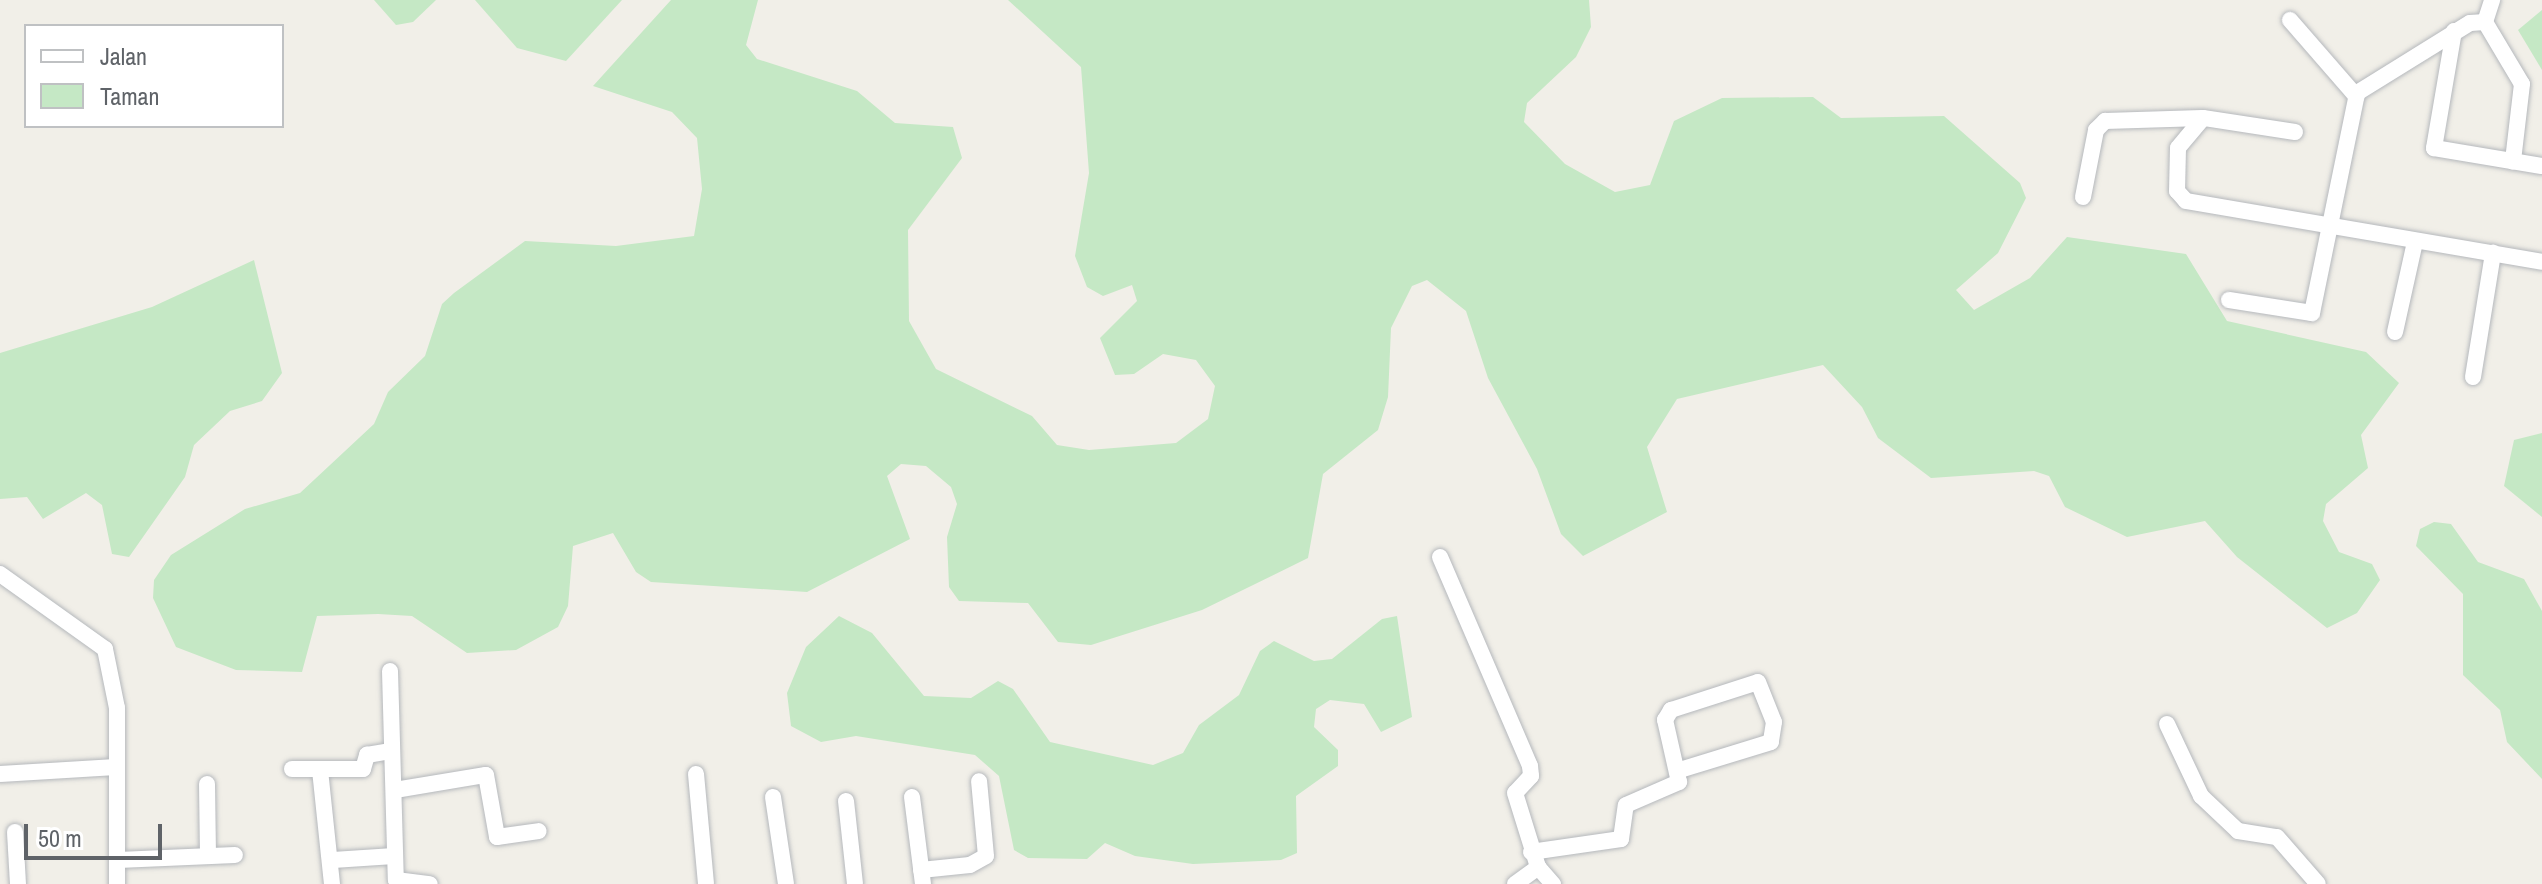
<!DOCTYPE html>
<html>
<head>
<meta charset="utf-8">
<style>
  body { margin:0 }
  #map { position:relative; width:2542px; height:884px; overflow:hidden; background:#f1efe8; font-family:"Archivo Narrow",sans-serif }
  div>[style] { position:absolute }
  .green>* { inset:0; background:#c5e8c5 }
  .roads { filter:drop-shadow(0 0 2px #b5b8bc) drop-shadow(0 0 2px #b5b8bc) }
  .minor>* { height:16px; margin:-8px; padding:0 8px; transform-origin:8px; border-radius:8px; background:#fff }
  span { translate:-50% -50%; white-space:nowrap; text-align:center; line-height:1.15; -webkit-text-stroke:7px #fff; paint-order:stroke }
  .legend { position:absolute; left:24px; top:24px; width:260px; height:104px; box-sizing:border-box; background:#fff; border:2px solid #bfc1c3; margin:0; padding:10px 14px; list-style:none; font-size:24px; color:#5f6368 }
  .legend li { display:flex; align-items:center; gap:16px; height:40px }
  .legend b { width:40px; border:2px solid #bfc1c3 }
  .scale { position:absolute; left:24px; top:824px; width:138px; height:36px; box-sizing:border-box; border:4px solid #5f6368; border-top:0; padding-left:10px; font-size:24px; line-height:28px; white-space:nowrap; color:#5f6368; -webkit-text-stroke:6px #fff; paint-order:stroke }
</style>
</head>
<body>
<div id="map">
  <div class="green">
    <div style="clip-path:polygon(374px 0,436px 0,413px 22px,396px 25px)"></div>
    <div style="clip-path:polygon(475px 0,622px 0,566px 61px,517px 48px)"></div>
    <div style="clip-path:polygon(671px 0,758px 0,746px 45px,757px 59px,857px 91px,895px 123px,953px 127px,962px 158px,908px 230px,909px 321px,936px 369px,1032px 416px,1057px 445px,1089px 450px,1176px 443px,1208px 419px,1215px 386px,1196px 360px,1163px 354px,1134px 374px,1115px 375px,1100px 338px,1137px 301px,1132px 285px,1103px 296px,1087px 287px,1075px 256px,1089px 173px,1081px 67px,1008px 0,1589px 0,1591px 27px,1576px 57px,1527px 103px,1524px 122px,1565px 164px,1615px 192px,1650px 185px,1674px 121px,1722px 98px,1813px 97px,1841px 118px,1944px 116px,2020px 183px,2026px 198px,1998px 253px,1956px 290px,1974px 310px,2030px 278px,2067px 237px,2186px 254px,2227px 321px,2366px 352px,2399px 383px,2361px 435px,2368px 468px,2326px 504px,2323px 521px,2339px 552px,2372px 564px,2380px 580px,2357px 613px,2327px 628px,2237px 557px,2205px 521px,2127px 537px,2065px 507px,2049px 476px,2034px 471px,1931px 478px,1878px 438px,1862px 407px,1823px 365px,1677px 399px,1647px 447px,1667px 512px,1583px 556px,1561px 534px,1537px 469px,1488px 378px,1466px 311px,1427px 280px,1412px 286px,1391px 328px,1388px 397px,1378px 430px,1323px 474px,1308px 558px,1202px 610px,1091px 645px,1058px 642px,1028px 603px,959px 601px,949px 587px,947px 537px,957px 504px,951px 487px,926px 466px,901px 464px,887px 476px,910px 539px,807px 592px,651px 582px,636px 572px,613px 533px,573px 546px,568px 606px,558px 627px,516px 650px,467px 653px,412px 616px,378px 614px,317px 616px,302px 672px,236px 670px,176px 647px,153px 598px,154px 580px,171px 555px,245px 509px,300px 493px,374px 424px,388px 392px,425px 356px,442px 304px,454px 293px,525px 241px,616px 246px,694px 236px,702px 189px,697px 138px,672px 112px,593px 86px)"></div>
    <div style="clip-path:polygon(2542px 10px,2542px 70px,2518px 30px)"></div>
    <div style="clip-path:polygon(254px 260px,282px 373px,262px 401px,230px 411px,194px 445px,185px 477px,129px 557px,112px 554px,102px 505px,86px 493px,43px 519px,27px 497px,0 499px,0 353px,152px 307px)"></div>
    <div style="clip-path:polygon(2542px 433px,2542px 517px,2504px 486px,2514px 440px)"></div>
    <div style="clip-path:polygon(2434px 522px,2451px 524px,2478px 562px,2524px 579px,2542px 611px,2542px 779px,2507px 742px,2500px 710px,2463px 675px,2463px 594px,2416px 546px,2420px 529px)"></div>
    <div style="clip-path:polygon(839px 616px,872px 633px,924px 696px,971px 698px,998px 681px,1013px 689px,1050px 742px,1153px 765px,1183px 753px,1199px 725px,1239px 695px,1260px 651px,1274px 641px,1314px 661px,1332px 659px,1382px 619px,1397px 616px,1412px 717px,1381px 732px,1364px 704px,1330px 700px,1316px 709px,1314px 727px,1338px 750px,1338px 766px,1296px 796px,1297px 853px,1281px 860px,1193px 864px,1135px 856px,1105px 843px,1087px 859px,1028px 858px,1014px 850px,999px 776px,975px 755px,856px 736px,821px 742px,791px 726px,787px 693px,806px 647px)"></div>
  </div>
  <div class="roads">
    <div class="minor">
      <div style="left:2290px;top:20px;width:101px;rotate:49deg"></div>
      <div style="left:2485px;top:22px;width:23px;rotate:-72deg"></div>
      <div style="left:2454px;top:31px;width:119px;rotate:99.7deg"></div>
      <div style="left:2434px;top:148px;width:109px;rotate:9.5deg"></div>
      <div style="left:2295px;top:132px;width:93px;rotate:-171.3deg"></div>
      <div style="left:2203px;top:118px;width:39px;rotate:130deg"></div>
      <div style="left:2178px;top:148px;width:43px;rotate:91.3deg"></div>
      <div style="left:2177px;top:191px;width:13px;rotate:48deg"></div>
      <div style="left:2186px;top:201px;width:361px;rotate:9.7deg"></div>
      <div style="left:2083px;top:197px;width:68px;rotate:-79deg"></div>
      <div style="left:2096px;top:130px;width:13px;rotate:-45deg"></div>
      <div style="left:2105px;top:121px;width:97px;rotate:-1.8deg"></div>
      <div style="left:2229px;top:300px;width:84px;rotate:8.9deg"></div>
      <div style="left:2312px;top:313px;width:225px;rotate:-78.4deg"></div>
      <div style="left:2357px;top:93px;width:133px;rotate:-31.8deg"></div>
      <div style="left:2470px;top:23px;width:15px;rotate:-4deg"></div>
      <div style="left:2485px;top:22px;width:72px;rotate:59.2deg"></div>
      <div style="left:2522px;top:84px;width:78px;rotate:96.7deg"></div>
      <div style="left:2395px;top:332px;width:92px;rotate:-77.5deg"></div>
      <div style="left:2473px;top:377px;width:126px;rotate:-80.8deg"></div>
      <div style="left:1440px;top:557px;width:228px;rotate:66.7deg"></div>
      <div style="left:1530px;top:766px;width:10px;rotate:84deg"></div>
      <div style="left:1531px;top:776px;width:23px;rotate:133deg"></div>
      <div style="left:1515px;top:793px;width:77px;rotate:72.7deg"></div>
      <div style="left:0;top:574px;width:129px;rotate:35.5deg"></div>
      <div style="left:105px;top:649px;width:60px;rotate:78.5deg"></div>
      <div style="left:117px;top:708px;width:176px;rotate:90deg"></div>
      <div style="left:390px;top:671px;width:209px;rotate:88.4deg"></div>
      <div style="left:396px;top:880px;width:34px;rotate:7deg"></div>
      <div style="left:2167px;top:724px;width:80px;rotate:64.7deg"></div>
      <div style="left:2201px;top:796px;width:51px;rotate:43.4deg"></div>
      <div style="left:2238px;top:831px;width:39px;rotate:9deg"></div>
      <div style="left:2277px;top:837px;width:62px;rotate:48.9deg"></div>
      <div style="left:292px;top:769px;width:71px"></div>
      <div style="left:363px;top:769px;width:15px;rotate:-74deg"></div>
      <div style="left:367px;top:755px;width:23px;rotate:-10deg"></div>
      <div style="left:320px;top:770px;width:115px;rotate:84deg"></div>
      <div style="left:0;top:774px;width:116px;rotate:-3.5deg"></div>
      <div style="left:696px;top:774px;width:110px;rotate:84.8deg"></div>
      <div style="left:207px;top:784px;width:71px;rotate:89.2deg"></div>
      <div style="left:395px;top:790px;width:92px;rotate:-9.4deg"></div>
      <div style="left:486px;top:775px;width:63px;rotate:79.9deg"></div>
      <div style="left:497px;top:837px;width:42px;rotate:-8.1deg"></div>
      <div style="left:773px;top:797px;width:88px;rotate:81.5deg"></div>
      <div style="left:912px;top:797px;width:88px;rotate:82.8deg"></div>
      <div style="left:846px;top:801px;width:83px;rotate:83.8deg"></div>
      <div style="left:15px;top:832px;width:52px;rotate:86.7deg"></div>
      <div style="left:1531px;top:852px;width:91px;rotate:-8.2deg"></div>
      <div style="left:1621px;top:839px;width:34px;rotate:-82deg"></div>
      <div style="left:1626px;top:805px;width:58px;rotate:-23.5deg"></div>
      <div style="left:1679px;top:782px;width:64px;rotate:-102.7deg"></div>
      <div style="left:1665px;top:720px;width:12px;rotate:-59deg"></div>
      <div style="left:1671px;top:710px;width:91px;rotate:-17.8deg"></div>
      <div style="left:1758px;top:682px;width:43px;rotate:68.2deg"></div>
      <div style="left:1774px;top:722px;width:20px;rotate:99deg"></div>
      <div style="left:1771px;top:742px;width:95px;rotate:162.9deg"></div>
      <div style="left:118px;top:860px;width:117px;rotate:-2.4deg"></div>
      <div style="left:333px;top:860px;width:61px;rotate:-3.8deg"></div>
      <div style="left:921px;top:870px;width:49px;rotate:-5.8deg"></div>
      <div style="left:970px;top:865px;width:18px;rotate:-29deg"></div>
      <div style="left:986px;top:856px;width:75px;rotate:-95.3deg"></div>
      <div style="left:1515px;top:884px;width:29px;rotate:-36deg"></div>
      <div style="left:1538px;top:867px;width:23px;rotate:49deg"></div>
    </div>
  </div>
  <ul class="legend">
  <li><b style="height:10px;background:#fff"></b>Jalan</li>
  <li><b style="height:22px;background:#c5e8c5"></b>Taman</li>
  </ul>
  <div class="scale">50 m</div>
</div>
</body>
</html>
